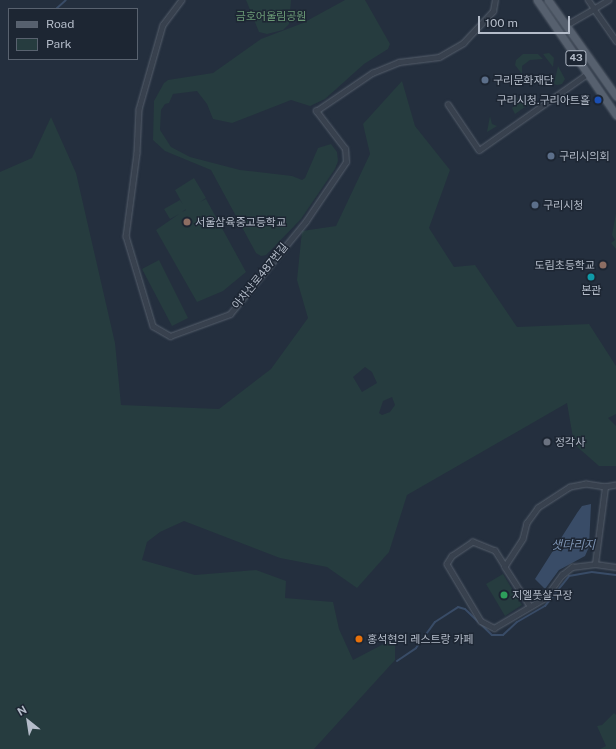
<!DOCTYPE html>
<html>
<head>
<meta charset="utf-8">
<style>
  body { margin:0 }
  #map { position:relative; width:616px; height:749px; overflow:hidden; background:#242f3e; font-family:"Public Sans","Noto Sans KR",sans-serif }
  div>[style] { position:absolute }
  .green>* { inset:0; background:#263c3f }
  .water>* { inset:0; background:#394c67 }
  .stream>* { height:2px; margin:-1px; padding:0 1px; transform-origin:1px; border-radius:1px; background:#394c67 }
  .roads { filter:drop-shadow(0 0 1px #565f6c) drop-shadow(0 0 1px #565f6c) }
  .street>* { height:4.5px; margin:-2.25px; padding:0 2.25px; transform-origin:2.25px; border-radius:2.25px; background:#38414e }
  .primary>* { height:7px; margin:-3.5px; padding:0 3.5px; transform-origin:3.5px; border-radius:3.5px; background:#56606e }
  .dots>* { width:11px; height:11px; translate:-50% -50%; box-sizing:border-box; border:2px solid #1d2633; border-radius:50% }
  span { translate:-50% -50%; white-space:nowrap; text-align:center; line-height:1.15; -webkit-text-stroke:3px #1d2633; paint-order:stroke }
  .shield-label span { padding:1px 3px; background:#1d2633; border:1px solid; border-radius:3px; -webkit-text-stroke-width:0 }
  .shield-label { font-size:10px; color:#b4bcc9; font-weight:700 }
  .park-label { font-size:11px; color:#6b9a76 }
  .poi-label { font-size:11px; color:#b4bcc9 }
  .left { translate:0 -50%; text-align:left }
  .right { translate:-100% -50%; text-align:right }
  .street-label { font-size:11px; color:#b4bcc9 }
  .water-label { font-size:12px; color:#7c92b1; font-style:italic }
  .legend { position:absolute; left:8px; top:8px; width:130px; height:52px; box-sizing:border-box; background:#1d2633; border:1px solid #59626f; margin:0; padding:5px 7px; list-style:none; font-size:12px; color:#b4bcc9 }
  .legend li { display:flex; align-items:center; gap:8px; height:20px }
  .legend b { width:20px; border:1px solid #59626f }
  .north { position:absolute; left:8px; top:701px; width:40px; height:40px; -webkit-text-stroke:3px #1d2633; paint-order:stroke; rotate:330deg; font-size:11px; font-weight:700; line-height:16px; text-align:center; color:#b4bcc9 }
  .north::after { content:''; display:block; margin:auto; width:14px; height:18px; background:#b4bcc9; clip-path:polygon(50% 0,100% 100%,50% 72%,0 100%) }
  .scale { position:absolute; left:478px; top:16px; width:92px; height:18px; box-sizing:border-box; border:2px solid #b4bcc9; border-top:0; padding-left:5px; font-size:12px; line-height:14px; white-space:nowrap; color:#b4bcc9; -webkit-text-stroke:3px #1d2633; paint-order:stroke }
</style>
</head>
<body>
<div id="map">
  <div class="green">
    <div style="clip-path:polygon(246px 0,291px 0,289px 24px,283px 30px,267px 34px,259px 32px)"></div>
    <div style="clip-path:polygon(345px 0,365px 0,390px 44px,388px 49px,364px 64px,325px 99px,310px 106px,291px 100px,232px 123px,213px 119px,207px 104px,197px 91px,173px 94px,169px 103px,165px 104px,161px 110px,160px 130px,171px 147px,190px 157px,240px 170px,292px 176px,302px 180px,305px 178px,318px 148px,331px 144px,337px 152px,338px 161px,335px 169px,301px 219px,266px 255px,261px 256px,256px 253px,211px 170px,165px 151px,153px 140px,154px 101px,164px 83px,168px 80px,213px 73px,261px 39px,303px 23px)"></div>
    <div style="clip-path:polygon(549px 53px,554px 58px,553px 67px,543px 54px)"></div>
    <div style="clip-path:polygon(523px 54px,538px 54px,543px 59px,530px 60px,522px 66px,522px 74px,515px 65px,516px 60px)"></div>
    <div style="clip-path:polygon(558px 66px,565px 79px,562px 84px,557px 85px,554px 84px)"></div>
    <div style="clip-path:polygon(evenodd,402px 81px,415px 126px,450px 170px,429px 228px,454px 267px,475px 265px,517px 327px,589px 324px,616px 366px,616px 414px,608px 418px,616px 426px,616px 466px,599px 466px,574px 444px,567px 403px,407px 495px,389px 552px,357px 588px,327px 567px,280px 558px,184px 521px,160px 532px,147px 542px,142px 560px,195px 575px,256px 570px,286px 581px,285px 598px,333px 602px,339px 629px,353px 660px,395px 638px,395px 660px,314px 749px,0 749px,0 172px,32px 158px,51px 117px,76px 173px,115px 343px,121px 405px,219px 409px,271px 369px,308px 318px,297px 280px,302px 231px,336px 226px,370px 154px,363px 124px,402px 81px,365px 367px,372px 372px,377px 383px,362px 392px,353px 377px,365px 367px,402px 81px,392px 397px,395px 405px,390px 412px,382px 415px,379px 413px,383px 401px,392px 397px)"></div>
    <div style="clip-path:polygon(528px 97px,532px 102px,515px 114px,512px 108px,516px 104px,510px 103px,508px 100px)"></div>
    <div style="clip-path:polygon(490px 116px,492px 124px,497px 126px,487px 132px)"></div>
    <div style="clip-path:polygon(194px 178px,206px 198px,200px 202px,206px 199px,246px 272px,223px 291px,197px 302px,156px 230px,179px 214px,170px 219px,164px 209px,180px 200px,186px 209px,182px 212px,186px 210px,175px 190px)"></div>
    <div style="clip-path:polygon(616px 213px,616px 249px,611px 243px,615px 240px,612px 235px)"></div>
    <div style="clip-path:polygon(159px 260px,188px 318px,172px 326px,142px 269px)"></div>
    <div style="clip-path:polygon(503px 574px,522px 605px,505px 616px,486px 584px)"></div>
    <div style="clip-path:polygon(614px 713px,616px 715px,616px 749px,600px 749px,606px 746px,597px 726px,602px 725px)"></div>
  </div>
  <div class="water">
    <div style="clip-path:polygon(591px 504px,589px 547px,585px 556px,559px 570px,545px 589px,535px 579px,577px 513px,582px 506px)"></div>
  </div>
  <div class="stream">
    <div style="left:56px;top:9px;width:13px;rotate:-42deg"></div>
    <div style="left:397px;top:661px;width:23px;rotate:-34deg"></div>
    <div style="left:416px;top:648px;width:32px;rotate:-54deg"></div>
    <div style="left:435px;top:622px;width:27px;rotate:-33deg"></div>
    <div style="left:458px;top:607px;width:7px;rotate:16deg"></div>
    <div style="left:465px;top:609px;width:37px;rotate:44deg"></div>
    <div style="left:492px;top:635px;width:11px"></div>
    <div style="left:503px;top:635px;width:19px;rotate:-43deg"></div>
    <div style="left:517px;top:622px;width:32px;rotate:-30deg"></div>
    <div style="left:545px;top:606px;width:38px;rotate:-51deg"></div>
    <div style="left:569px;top:576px;width:23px;rotate:-10deg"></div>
    <div style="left:592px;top:572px;width:24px;rotate:7deg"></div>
  </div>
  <div class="roads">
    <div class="street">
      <div style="left:182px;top:0;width:31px;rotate:127deg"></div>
      <div style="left:163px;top:25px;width:87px;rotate:105.9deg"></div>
      <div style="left:139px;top:109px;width:44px;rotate:92.6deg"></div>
      <div style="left:137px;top:153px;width:84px;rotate:97.5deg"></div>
      <div style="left:126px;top:236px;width:94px;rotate:73.3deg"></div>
      <div style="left:153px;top:326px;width:20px;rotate:30deg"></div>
      <div style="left:170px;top:336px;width:64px;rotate:-20.1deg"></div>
      <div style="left:230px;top:314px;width:120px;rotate:-50.7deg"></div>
      <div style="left:306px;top:221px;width:71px;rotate:-55.9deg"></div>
      <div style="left:346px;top:162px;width:13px;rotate:-94deg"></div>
      <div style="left:345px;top:149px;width:48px;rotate:-127.3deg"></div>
      <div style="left:316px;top:111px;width:68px;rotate:-34.2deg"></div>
      <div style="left:372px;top:73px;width:29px;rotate:-22deg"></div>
      <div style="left:399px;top:62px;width:40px;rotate:-7.1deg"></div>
      <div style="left:439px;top:57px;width:28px;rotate:-30deg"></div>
      <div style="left:463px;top:43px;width:44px;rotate:-46.8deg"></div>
      <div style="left:493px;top:11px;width:11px;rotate:-80deg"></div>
      <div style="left:609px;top:0;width:17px;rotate:149deg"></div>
      <div style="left:594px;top:9px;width:39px;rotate:55deg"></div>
      <div style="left:566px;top:25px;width:32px;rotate:-30deg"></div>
      <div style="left:594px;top:9px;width:11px;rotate:-124deg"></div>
      <div style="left:448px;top:104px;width:55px;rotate:56deg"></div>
      <div style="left:479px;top:150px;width:132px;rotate:-35.1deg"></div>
      <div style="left:616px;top:485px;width:11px;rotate:170deg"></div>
      <div style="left:605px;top:487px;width:19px;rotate:-171deg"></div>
      <div style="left:586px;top:484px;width:16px;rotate:169deg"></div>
      <div style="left:570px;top:487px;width:38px;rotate:147deg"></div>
      <div style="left:538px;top:508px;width:19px;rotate:126deg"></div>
      <div style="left:527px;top:523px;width:16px;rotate:104deg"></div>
      <div style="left:523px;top:539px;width:33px;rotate:123deg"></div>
      <div style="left:505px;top:567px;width:19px;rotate:-122deg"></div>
      <div style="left:495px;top:551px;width:24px;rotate:-158deg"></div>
      <div style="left:473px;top:542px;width:25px;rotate:146deg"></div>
      <div style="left:452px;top:556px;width:9px;rotate:122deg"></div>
      <div style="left:447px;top:564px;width:66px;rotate:59.2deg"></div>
      <div style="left:481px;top:621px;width:15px;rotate:28deg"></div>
      <div style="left:494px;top:628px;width:59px;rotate:-30.5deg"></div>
      <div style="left:545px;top:598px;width:29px;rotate:-54deg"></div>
      <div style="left:562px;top:575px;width:13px;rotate:-39deg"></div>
      <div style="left:572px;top:567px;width:23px;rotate:-7deg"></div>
      <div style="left:595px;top:564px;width:21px;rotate:8deg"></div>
      <div style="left:595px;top:564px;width:78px;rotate:-82.6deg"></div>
      <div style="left:505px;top:567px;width:46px;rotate:57.3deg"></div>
    </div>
    <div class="primary">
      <div style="left:537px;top:0;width:140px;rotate:55.5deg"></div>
      <div style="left:548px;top:0;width:118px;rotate:54.7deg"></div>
    </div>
  </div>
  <div class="dots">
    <div style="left:485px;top:80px;background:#5c6f8a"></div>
    <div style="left:598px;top:100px;background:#1a4fb4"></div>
    <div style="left:551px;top:156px;background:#5c6f8a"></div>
    <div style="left:535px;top:205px;background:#5c6f8a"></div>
    <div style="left:187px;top:222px;background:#8d6e63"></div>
    <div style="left:603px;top:265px;background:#8d6e63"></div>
    <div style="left:591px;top:277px;background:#0f9aa8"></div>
    <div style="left:547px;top:442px;background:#6b7280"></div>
    <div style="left:504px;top:595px;background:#2e9e5b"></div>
    <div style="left:359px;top:639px;background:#e8710a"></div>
  </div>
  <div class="shield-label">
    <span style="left:576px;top:58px">43</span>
  </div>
  <div class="park-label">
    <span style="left:271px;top:16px">금호어울림공원</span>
  </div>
  <div class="poi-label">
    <span class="left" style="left:493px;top:80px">구리문화재단</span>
    <span class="right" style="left:590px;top:100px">구리시청.구리아트홀</span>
    <span class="left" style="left:559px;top:156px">구리시의회</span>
    <span class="left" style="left:543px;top:205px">구리시청</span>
    <span class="left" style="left:195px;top:222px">서울삼육중고등학교</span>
    <span class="right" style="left:595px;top:265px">도림초등학교</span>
    <span style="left:591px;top:290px">본관</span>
    <span class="left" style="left:555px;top:442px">정각사</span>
    <span class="left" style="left:512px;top:595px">지엘풋살구장</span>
    <span class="left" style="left:367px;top:639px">홍석현의 레스트랑 카페</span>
  </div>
  <div class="street-label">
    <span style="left:260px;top:276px;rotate:-51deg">아차산로487번길</span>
  </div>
  <div class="water-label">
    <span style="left:573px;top:546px">샛다리지</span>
  </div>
  <ul class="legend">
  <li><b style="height:5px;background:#56606e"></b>Road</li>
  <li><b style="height:11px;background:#263c3f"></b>Park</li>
  </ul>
  <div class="north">N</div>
  <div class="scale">100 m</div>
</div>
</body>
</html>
